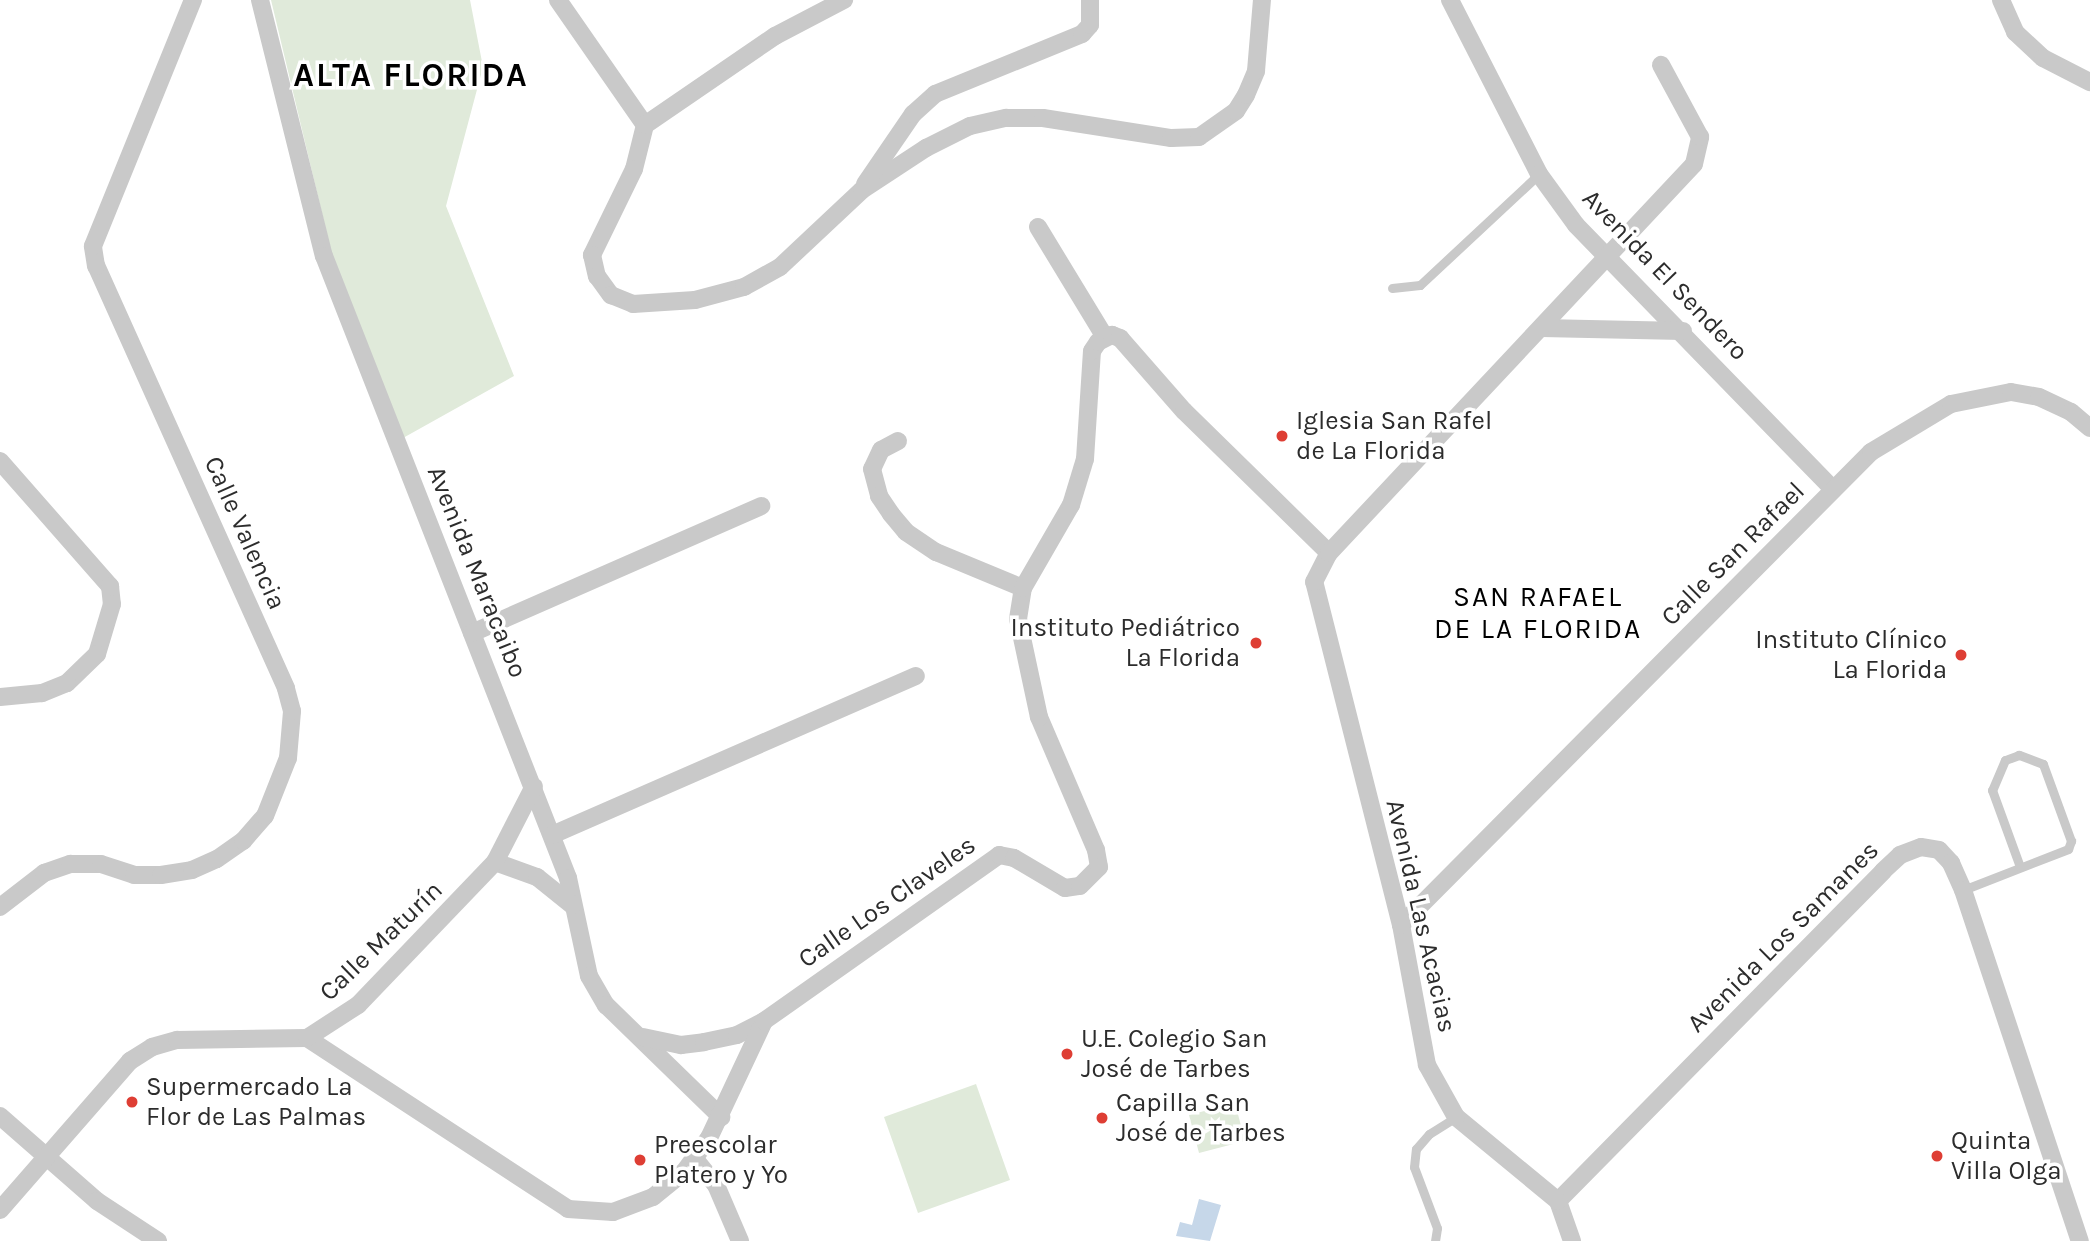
<!DOCTYPE html>
<html>
<head>
<meta charset="utf-8">
<style>
  body { margin:0 }
  #map { position:relative; width:2090px; height:1241px; overflow:hidden; background:#fff; font-family:Karla,sans-serif }
  div>[style] { position:absolute }
  .green>* { inset:0; background:#e0eada }
  .water>* { inset:0; background:#c6d7e9 }
  .lane>* { height:9px; margin:-4.5px; padding:0 4.5px; transform-origin:4.5px; border-radius:4.5px; background:#c9c9c9 }
  .street>* { height:18px; margin:-9px; padding:0 9px; transform-origin:9px; border-radius:9px; background:#c9c9c9 }
  .dots>* { width:19px; height:19px; translate:-50% -50%; box-sizing:border-box; border:4px solid #fff; border-radius:50% }
  span { translate:-50% -50%; white-space:nowrap; text-align:center; line-height:1.15; -webkit-text-stroke:7px #fff; paint-order:stroke }
  .street-label { font-size:26px; color:#2c2c2c }
  .poi-label { font-size:26px; color:#2c2c2c }
  .left { translate:0 -50%; text-align:left }
  .right { translate:-100% -50%; text-align:right }
  .neighbourhood-label { font-size:28px; color:#000; letter-spacing:2px }
  .district-label { font-size:33px; color:#000; font-weight:700; letter-spacing:2px }
</style>
</head>
<body>
<div id="map">
  <div class="green">
    <div style="clip-path:polygon(271px 0,470px 0,483px 67px,446px 206px,514px 376px,403px 438px,331px 251px)"></div>
    <div style="clip-path:polygon(976px 1084px,1010px 1180px,918px 1213px,884px 1117px)"></div>
    <div style="clip-path:polygon(1235px 1103px,1245px 1141px,1199px 1153px,1189px 1115px)"></div>
  </div>
  <div class="water">
    <div style="clip-path:polygon(1199px 1199px,1221px 1205px,1210px 1241px,1176px 1236px,1180px 1222px,1192px 1225px)"></div>
  </div>
  <div class="lane">
    <div style="left:1392px;top:288px;width:28px;rotate:-6deg"></div>
    <div style="left:1420px;top:285px;width:163px;rotate:-43deg"></div>
    <div style="left:1963px;top:890px;width:113px;rotate:-21.3deg"></div>
    <div style="left:2068px;top:849px;width:9px;rotate:-69deg"></div>
    <div style="left:2071px;top:841px;width:82px;rotate:-110deg"></div>
    <div style="left:2043px;top:764px;width:26px;rotate:-159deg"></div>
    <div style="left:2019px;top:755px;width:15px;rotate:160deg"></div>
    <div style="left:2005px;top:760px;width:33px;rotate:113deg"></div>
    <div style="left:1992px;top:790px;width:82px;rotate:70deg"></div>
    <div style="left:1435px;top:1241px;width:13px;rotate:-81deg"></div>
    <div style="left:1437px;top:1228px;width:65px;rotate:-110.7deg"></div>
    <div style="left:1414px;top:1167px;width:18px;rotate:-84deg"></div>
    <div style="left:1416px;top:1149px;width:20px;rotate:-49deg"></div>
    <div style="left:1429px;top:1134px;width:32px;rotate:-32deg"></div>
  </div>
  <div class="street">
    <div style="left:260px;top:0;width:264px;rotate:76deg"></div>
    <div style="left:324px;top:256px;width:668px;rotate:68.58deg"></div>
    <div style="left:568px;top:878px;width:100px;rotate:77.9deg"></div>
    <div style="left:589px;top:976px;width:34px;rotate:60deg"></div>
    <div style="left:606px;top:1005px;width:161px;rotate:44.2deg"></div>
    <div style="left:558px;top:0;width:152px;rotate:55.2deg"></div>
    <div style="left:1450px;top:0;width:195px;rotate:62.9deg"></div>
    <div style="left:1539px;top:174px;width:63px;rotate:54deg"></div>
    <div style="left:1576px;top:225px;width:368px;rotate:45.8deg"></div>
    <div style="left:2001px;top:0;width:35px;rotate:66deg"></div>
    <div style="left:2015px;top:32px;width:38px;rotate:43deg"></div>
    <div style="left:2043px;top:58px;width:53px;rotate:27.1deg"></div>
    <div style="left:645px;top:125px;width:45px;rotate:104deg"></div>
    <div style="left:634px;top:169px;width:96px;rotate:116deg"></div>
    <div style="left:592px;top:255px;width:22px;rotate:77deg"></div>
    <div style="left:597px;top:276px;width:24px;rotate:54deg"></div>
    <div style="left:611px;top:295px;width:24px;rotate:22deg"></div>
    <div style="left:633px;top:304px;width:62px;rotate:-3.7deg"></div>
    <div style="left:695px;top:300px;width:51px;rotate:-14.9deg"></div>
    <div style="left:744px;top:287px;width:41px;rotate:-29.1deg"></div>
    <div style="left:780px;top:267px;width:112px;rotate:-43.2deg"></div>
    <div style="left:862px;top:190px;width:77px;rotate:-33.3deg"></div>
    <div style="left:926px;top:148px;width:49px;rotate:-26.6deg"></div>
    <div style="left:970px;top:126px;width:37px;rotate:-13deg"></div>
    <div style="left:1006px;top:118px;width:37px"></div>
    <div style="left:1043px;top:118px;width:130px;rotate:8.9deg"></div>
    <div style="left:1171px;top:138px;width:28px;rotate:-2deg"></div>
    <div style="left:1199px;top:137px;width:45px;rotate:-35.1deg"></div>
    <div style="left:1236px;top:111px;width:19px;rotate:-58deg"></div>
    <div style="left:1246px;top:95px;width:26px;rotate:-67deg"></div>
    <div style="left:1256px;top:71px;width:71px;rotate:-85.2deg"></div>
    <div style="left:645px;top:125px;width:158px;rotate:-34.4deg"></div>
    <div style="left:775px;top:36px;width:78px;rotate:-27.6deg"></div>
    <div style="left:865px;top:184px;width:85px;rotate:-55.6deg"></div>
    <div style="left:913px;top:114px;width:30px;rotate:-42deg"></div>
    <div style="left:935px;top:94px;width:159px;rotate:-22.2deg"></div>
    <div style="left:1082px;top:34px;width:12px;rotate:-48deg"></div>
    <div style="left:1090px;top:25px;width:25px;rotate:-90deg"></div>
    <div style="left:1038px;top:227px;width:129px;rotate:58.7deg"></div>
    <div style="left:1542px;top:328px;width:141px;rotate:1.2deg"></div>
    <div style="left:898px;top:441px;width:19px;rotate:152deg"></div>
    <div style="left:881px;top:450px;width:21px;rotate:115deg"></div>
    <div style="left:872px;top:469px;width:28px;rotate:75deg"></div>
    <div style="left:879px;top:496px;width:22px;rotate:56deg"></div>
    <div style="left:891px;top:514px;width:23px;rotate:50deg"></div>
    <div style="left:906px;top:532px;width:36px;rotate:34deg"></div>
    <div style="left:936px;top:552px;width:94px;rotate:22.5deg"></div>
    <div style="left:0;top:461px;width:167px;rotate:48.7deg"></div>
    <div style="left:110px;top:586px;width:18px;rotate:84deg"></div>
    <div style="left:112px;top:604px;width:52px;rotate:106.7deg"></div>
    <div style="left:97px;top:654px;width:42px;rotate:136deg"></div>
    <div style="left:67px;top:683px;width:27px;rotate:158deg"></div>
    <div style="left:42px;top:693px;width:42px;rotate:174.6deg"></div>
    <div style="left:472px;top:633px;width:316px;rotate:-23.7deg"></div>
    <div style="left:552px;top:835px;width:397px;rotate:-23.6deg"></div>
    <div style="left:495px;top:862px;width:45px;rotate:19.7deg"></div>
    <div style="left:537px;top:877px;width:45px;rotate:38.7deg"></div>
    <div style="left:0;top:907px;width:56px;rotate:-37.7deg"></div>
    <div style="left:44px;top:873px;width:28px;rotate:-19deg"></div>
    <div style="left:70px;top:864px;width:31px"></div>
    <div style="left:101px;top:864px;width:35px;rotate:18deg"></div>
    <div style="left:134px;top:875px;width:27px"></div>
    <div style="left:161px;top:875px;width:31px;rotate:-9deg"></div>
    <div style="left:192px;top:870px;width:27px;rotate:-24deg"></div>
    <div style="left:217px;top:859px;width:32px;rotate:-35deg"></div>
    <div style="left:243px;top:841px;width:33px;rotate:-49deg"></div>
    <div style="left:265px;top:816px;width:62px;rotate:-68.4deg"></div>
    <div style="left:288px;top:758px;width:47px;rotate:-85.1deg"></div>
    <div style="left:292px;top:711px;width:24px;rotate:-105deg"></div>
    <div style="left:286px;top:688px;width:463px;rotate:-114.2deg"></div>
    <div style="left:96px;top:266px;width:20px;rotate:-99deg"></div>
    <div style="left:93px;top:246px;width:266px;rotate:-67.9deg"></div>
    <div style="left:1401px;top:925px;width:667px;rotate:-45.18deg"></div>
    <div style="left:1871px;top:452px;width:93px;rotate:-31deg"></div>
    <div style="left:1951px;top:404px;width:61px;rotate:-11.3deg"></div>
    <div style="left:2011px;top:392px;width:28px;rotate:10deg"></div>
    <div style="left:2039px;top:397px;width:35px;rotate:25deg"></div>
    <div style="left:2071px;top:412px;width:25px;rotate:40deg"></div>
    <div style="left:643px;top:1037px;width:39px;rotate:12deg"></div>
    <div style="left:681px;top:1045px;width:23px;rotate:-7deg"></div>
    <div style="left:704px;top:1042px;width:34px;rotate:-12deg"></div>
    <div style="left:737px;top:1035px;width:30px;rotate:-27deg"></div>
    <div style="left:307px;top:1038px;width:312px;rotate:33.2deg"></div>
    <div style="left:568px;top:1209px;width:45px;rotate:3.8deg"></div>
    <div style="left:613px;top:1212px;width:43px;rotate:-20.6deg"></div>
    <div style="left:653px;top:1197px;width:40px;rotate:-39deg"></div>
    <div style="left:684px;top:1172px;width:42px;rotate:-53.7deg"></div>
    <div style="left:709px;top:1138px;width:129px;rotate:-64.8deg"></div>
    <div style="left:764px;top:1021px;width:288px;rotate:-35.2deg"></div>
    <div style="left:999px;top:855px;width:15px;rotate:11deg"></div>
    <div style="left:1014px;top:858px;width:59px;rotate:30.5deg"></div>
    <div style="left:1065px;top:888px;width:15px;rotate:-8deg"></div>
    <div style="left:1080px;top:886px;width:27px;rotate:-45deg"></div>
    <div style="left:1099px;top:867px;width:17px;rotate:-100deg"></div>
    <div style="left:1096px;top:850px;width:145px;rotate:-113.2deg"></div>
    <div style="left:1039px;top:717px;width:100px;rotate:-102.1deg"></div>
    <div style="left:1018px;top:619px;width:31px;rotate:-81deg"></div>
    <div style="left:1023px;top:588px;width:96px;rotate:-60deg"></div>
    <div style="left:1071px;top:505px;width:48px;rotate:-73.1deg"></div>
    <div style="left:1085px;top:459px;width:108px;rotate:-86.3deg"></div>
    <div style="left:1092px;top:351px;width:11px;rotate:-56deg"></div>
    <div style="left:1098px;top:342px;width:16px;rotate:-27deg"></div>
    <div style="left:1112px;top:335px;width:9px;rotate:21deg"></div>
    <div style="left:1120px;top:338px;width:97px;rotate:48.8deg"></div>
    <div style="left:1184px;top:411px;width:203px;rotate:44.4deg"></div>
    <div style="left:0;top:1116px;width:129px;rotate:41.2deg"></div>
    <div style="left:97px;top:1201px;width:73px;rotate:33.3deg"></div>
    <div style="left:694px;top:1158px;width:35px;rotate:51deg"></div>
    <div style="left:716px;top:1185px;width:61px;rotate:66.8deg"></div>
    <div style="left:1558px;top:1201px;width:463px;rotate:-45.4deg"></div>
    <div style="left:1883px;top:871px;width:23px;rotate:-43deg"></div>
    <div style="left:1900px;top:855px;width:22px;rotate:-21deg"></div>
    <div style="left:1921px;top:847px;width:18px;rotate:9deg"></div>
    <div style="left:1939px;top:850px;width:18px;rotate:47deg"></div>
    <div style="left:1951px;top:863px;width:30px;rotate:66deg"></div>
    <div style="left:1963px;top:890px;width:370px;rotate:71.6deg"></div>
    <div style="left:0;top:1210px;width:198px;rotate:-48.9deg"></div>
    <div style="left:130px;top:1061px;width:26px;rotate:-32deg"></div>
    <div style="left:152px;top:1047px;width:26px;rotate:-16deg"></div>
    <div style="left:177px;top:1040px;width:130px;rotate:-0.9deg"></div>
    <div style="left:307px;top:1038px;width:61px;rotate:-32.9deg"></div>
    <div style="left:358px;top:1005px;width:198px;rotate:-46.2deg"></div>
    <div style="left:495px;top:862px;width:85px;rotate:-62.8deg"></div>
    <div style="left:1572px;top:1241px;width:42px;rotate:-109.3deg"></div>
    <div style="left:1558px;top:1201px;width:132px;rotate:-140.5deg"></div>
    <div style="left:1456px;top:1117px;width:60px;rotate:-119.1deg"></div>
    <div style="left:1427px;top:1065px;width:142px;rotate:-100.5deg"></div>
    <div style="left:1401px;top:925px;width:354px;rotate:-104.2deg"></div>
    <div style="left:1314px;top:582px;width:33px;rotate:-63deg"></div>
    <div style="left:1329px;top:553px;width:533px;rotate:-46.82deg"></div>
    <div style="left:1694px;top:164px;width:28px;rotate:-77deg"></div>
    <div style="left:1700px;top:137px;width:82px;rotate:-118.4deg"></div>
  </div>
  <div class="dots">
    <div style="left:1282px;top:436px;background:#de3e34"></div>
    <div style="left:1256px;top:643px;background:#de3e34"></div>
    <div style="left:1961px;top:655px;background:#de3e34"></div>
    <div style="left:1067px;top:1054px;background:#de3e34"></div>
    <div style="left:132px;top:1102px;background:#de3e34"></div>
    <div style="left:1102px;top:1118px;background:#de3e34"></div>
    <div style="left:1937px;top:1156px;background:#de3e34"></div>
    <div style="left:640px;top:1160px;background:#de3e34"></div>
  </div>
  <div class="street-label">
    <span style="left:1665px;top:275px;rotate:46deg">Avenida El Sendero</span>
    <span style="left:245px;top:533px;rotate:66deg">Calle Valencia</span>
    <span style="left:1733px;top:554px;rotate:-45deg">Calle San Rafael</span>
    <span style="left:477px;top:572px;rotate:68deg">Avenida Maracaibo</span>
    <span style="left:887px;top:902px;rotate:-35deg">Calle Los Claveles</span>
    <span style="left:1421px;top:916px;rotate:77deg">Avenida Las Acacias</span>
    <span style="left:1783px;top:937px;rotate:-45deg">Avenida Los Samanes</span>
    <span style="left:381px;top:941px;rotate:-44deg">Calle Maturín</span>
  </div>
  <div class="poi-label">
    <span class="left" style="left:1296px;top:436px">Iglesia San Rafel<br>de La Florida</span>
    <span class="right" style="left:1240px;top:643px">Instituto Pediátrico<br>La Florida</span>
    <span class="right" style="left:1947px;top:655px">Instituto Clínico<br>La Florida</span>
    <span class="left" style="left:1081px;top:1054px">U.E. Colegio San<br>José de Tarbes</span>
    <span class="left" style="left:146px;top:1102px">Supermercado La<br>Flor de Las Palmas</span>
    <span class="left" style="left:1116px;top:1118px">Capilla San<br>José de Tarbes</span>
    <span class="left" style="left:1951px;top:1156px">Quinta<br>Villa Olga</span>
    <span class="left" style="left:654px;top:1160px">Preescolar<br>Platero y Yo</span>
  </div>
  <div class="neighbourhood-label">
    <span style="left:1538px;top:613px">SAN RAFAEL<br>DE LA FLORIDA</span>
  </div>
  <div class="district-label">
    <span style="left:411px;top:76px">ALTA FLORIDA</span>
  </div>
</div>
</body>
</html>
